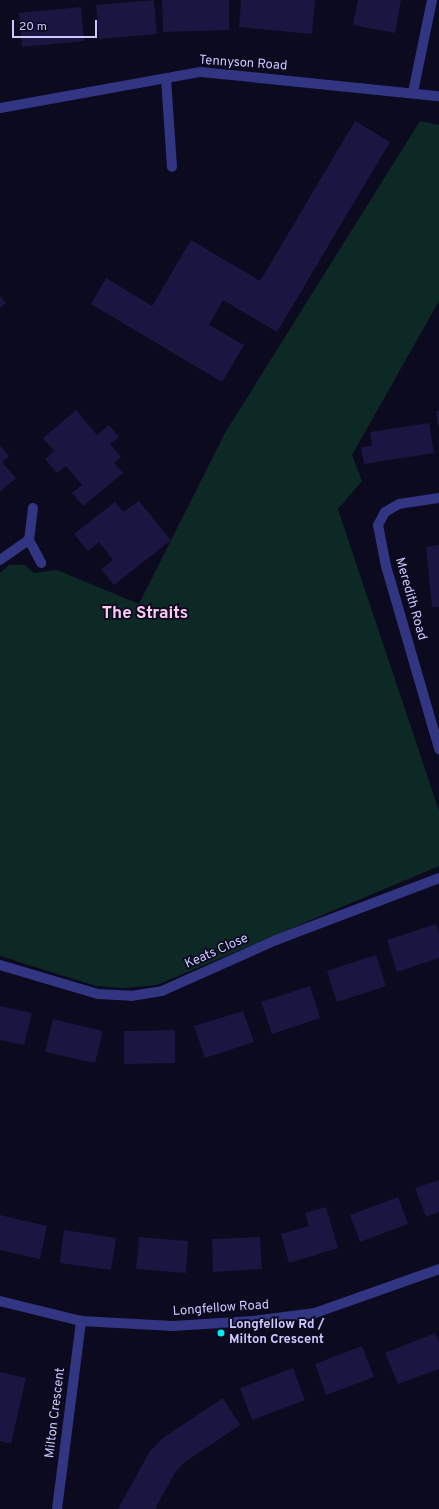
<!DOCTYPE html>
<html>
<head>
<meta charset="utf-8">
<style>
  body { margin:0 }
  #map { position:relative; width:439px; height:1509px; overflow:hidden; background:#0c0a1e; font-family:Overpass,sans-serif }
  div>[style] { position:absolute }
  .green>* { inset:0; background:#0d2925 }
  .building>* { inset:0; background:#1b1541 }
  .lane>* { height:10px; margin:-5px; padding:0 5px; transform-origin:5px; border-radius:5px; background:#323581 }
  .street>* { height:10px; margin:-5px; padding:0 5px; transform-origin:5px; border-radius:5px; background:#323581 }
  .dots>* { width:11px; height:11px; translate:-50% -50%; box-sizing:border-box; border:2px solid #0c0a1e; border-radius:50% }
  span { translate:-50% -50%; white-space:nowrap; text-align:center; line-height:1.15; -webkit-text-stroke:3.5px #0c0a1e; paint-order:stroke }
  .street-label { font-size:13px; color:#cac8ff }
  .poi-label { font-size:13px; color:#cac8ff; font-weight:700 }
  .left { translate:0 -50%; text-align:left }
  .district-label { font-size:17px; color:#ffcaf0; font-weight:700 }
  .scale { position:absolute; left:12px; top:20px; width:85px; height:18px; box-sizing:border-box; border:2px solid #cac8ff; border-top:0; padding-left:5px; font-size:12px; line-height:14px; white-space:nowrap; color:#cac8ff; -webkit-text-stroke:3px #0c0a1e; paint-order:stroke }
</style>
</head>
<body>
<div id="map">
  <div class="green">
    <div style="clip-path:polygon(420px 121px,439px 125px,439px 301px,352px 455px,362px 481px,338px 509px,439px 811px,439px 866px,157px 985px,125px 988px,96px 986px,0 956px,0 573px,9px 565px,25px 565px,34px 573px,57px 570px,139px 604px,225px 433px)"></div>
  </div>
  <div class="building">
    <div style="clip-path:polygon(154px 0,157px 34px,99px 39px,96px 5px)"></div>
    <div style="clip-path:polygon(162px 0,229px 0,229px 30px,163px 32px)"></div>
    <div style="clip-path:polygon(241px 0,315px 0,312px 34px,239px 27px)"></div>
    <div style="clip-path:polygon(358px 0,401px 0,395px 33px,353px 25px)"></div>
    <div style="clip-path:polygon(81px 7px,84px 41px,22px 47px,19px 13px)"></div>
    <div style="clip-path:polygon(355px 121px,390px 142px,277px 332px,223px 300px,209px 325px,244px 345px,222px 382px,91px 304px,106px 278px,152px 306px,191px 240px,260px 281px)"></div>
    <div style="clip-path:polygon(0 296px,6px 303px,0 308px)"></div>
    <div style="clip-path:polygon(76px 410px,97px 435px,109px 425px,119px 437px,110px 444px,121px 457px,114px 463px,123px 473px,83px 506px,72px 493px,82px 485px,66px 466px,57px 473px,45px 459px,54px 451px,43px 438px)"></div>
    <div style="clip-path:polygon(436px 411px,439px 411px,439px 426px,438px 426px)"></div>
    <div style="clip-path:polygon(429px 423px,434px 453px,364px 464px,361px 447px,372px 446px,370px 432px)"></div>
    <div style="clip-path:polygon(0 445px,9px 456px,2px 462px,16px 478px,0 492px)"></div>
    <div style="clip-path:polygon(139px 501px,171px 540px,114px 585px,101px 569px,113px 560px,99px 542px,88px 551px,74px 534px,115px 502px,123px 512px)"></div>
    <div style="clip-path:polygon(439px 545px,439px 607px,432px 607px,426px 547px)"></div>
    <div style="clip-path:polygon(436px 924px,439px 934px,439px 958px,397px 972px,387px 940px)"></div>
    <div style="clip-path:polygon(376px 955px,386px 986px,337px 1002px,327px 971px)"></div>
    <div style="clip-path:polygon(310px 986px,320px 1018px,272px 1034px,261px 1002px)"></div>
    <div style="clip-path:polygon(0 1006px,32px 1013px,24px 1045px,0 1040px)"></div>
    <div style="clip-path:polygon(243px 1011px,254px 1042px,205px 1058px,194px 1026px)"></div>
    <div style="clip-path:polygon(53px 1019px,103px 1031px,95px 1063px,45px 1052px)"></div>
    <div style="clip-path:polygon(175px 1030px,175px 1063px,124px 1064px,124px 1031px)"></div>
    <div style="clip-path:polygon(439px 1180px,439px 1212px,426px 1217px,415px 1188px)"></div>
    <div style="clip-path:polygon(398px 1197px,408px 1224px,360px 1242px,350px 1215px)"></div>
    <div style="clip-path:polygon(326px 1207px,338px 1248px,289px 1263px,281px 1234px,309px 1226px,305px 1213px)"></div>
    <div style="clip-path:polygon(0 1215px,47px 1226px,40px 1259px,0 1250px)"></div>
    <div style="clip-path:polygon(64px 1230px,116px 1238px,111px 1270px,60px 1263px)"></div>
    <div style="clip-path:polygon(139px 1237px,188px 1241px,186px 1273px,136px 1269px)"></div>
    <div style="clip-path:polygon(260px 1237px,262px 1269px,213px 1272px,212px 1239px)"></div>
    <div style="clip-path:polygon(435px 1333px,439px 1343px,439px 1369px,398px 1384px,385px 1353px)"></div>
    <div style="clip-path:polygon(362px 1346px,374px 1377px,326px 1395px,315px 1364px)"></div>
    <div style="clip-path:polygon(293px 1368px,305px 1400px,252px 1420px,240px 1388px)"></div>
    <div style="clip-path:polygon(0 1372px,26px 1378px,11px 1444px,0 1441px)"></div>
    <div style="clip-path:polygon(223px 1398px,240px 1425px,185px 1462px,176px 1471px,155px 1509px,118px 1509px,150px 1451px,163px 1438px)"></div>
  </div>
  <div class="lane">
    <div style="left:166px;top:79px;width:88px;rotate:86.1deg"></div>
  </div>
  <div class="street">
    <div style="left:413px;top:92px;width:94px;rotate:-78.3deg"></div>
    <div style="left:0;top:108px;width:204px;rotate:-10.2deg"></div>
    <div style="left:201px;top:72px;width:239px;rotate:5.8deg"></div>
    <div style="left:439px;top:498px;width:40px;rotate:171.5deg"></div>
    <div style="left:399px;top:504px;width:16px;rotate:150deg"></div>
    <div style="left:385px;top:512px;width:15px;rotate:118deg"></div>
    <div style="left:378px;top:525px;width:42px;rotate:79deg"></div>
    <div style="left:386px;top:566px;width:191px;rotate:73.8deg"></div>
    <div style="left:33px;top:508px;width:32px;rotate:97deg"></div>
    <div style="left:29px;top:540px;width:26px;rotate:62deg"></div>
    <div style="left:0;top:560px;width:35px;rotate:-35deg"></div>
    <div style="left:0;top:965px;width:102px;rotate:16.5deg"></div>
    <div style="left:98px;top:994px;width:33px;rotate:3deg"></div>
    <div style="left:131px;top:996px;width:31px;rotate:-9deg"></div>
    <div style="left:162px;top:991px;width:125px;rotate:-24.1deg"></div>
    <div style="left:276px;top:940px;width:174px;rotate:-20.8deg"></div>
    <div style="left:0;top:1301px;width:83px;rotate:13.9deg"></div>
    <div style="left:81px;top:1321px;width:92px;rotate:3.1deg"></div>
    <div style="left:173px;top:1326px;width:79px;rotate:-3.6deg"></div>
    <div style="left:252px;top:1321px;width:64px;rotate:-7.2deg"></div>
    <div style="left:315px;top:1313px;width:132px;rotate:-19.5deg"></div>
    <div style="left:57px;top:1509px;width:190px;rotate:-82.7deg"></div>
  </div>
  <div class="dots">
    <div style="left:221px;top:1333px;background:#00edf3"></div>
  </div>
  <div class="street-label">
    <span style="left:243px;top:64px;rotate:4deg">Tennyson Road</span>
    <span style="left:410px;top:599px;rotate:74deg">Meredith Road</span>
    <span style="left:217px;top:952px;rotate:-24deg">Keats Close</span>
    <span style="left:221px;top:1309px;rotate:-4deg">Longfellow Road</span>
    <span style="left:56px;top:1413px;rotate:-83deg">Milton Crescent</span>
  </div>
  <div class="poi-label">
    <span class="left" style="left:229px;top:1333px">Longfellow Rd /<br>Milton Crescent</span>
  </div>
  <div class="district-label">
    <span style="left:145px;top:615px">The Straits</span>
  </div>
  <div class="scale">20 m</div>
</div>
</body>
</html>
